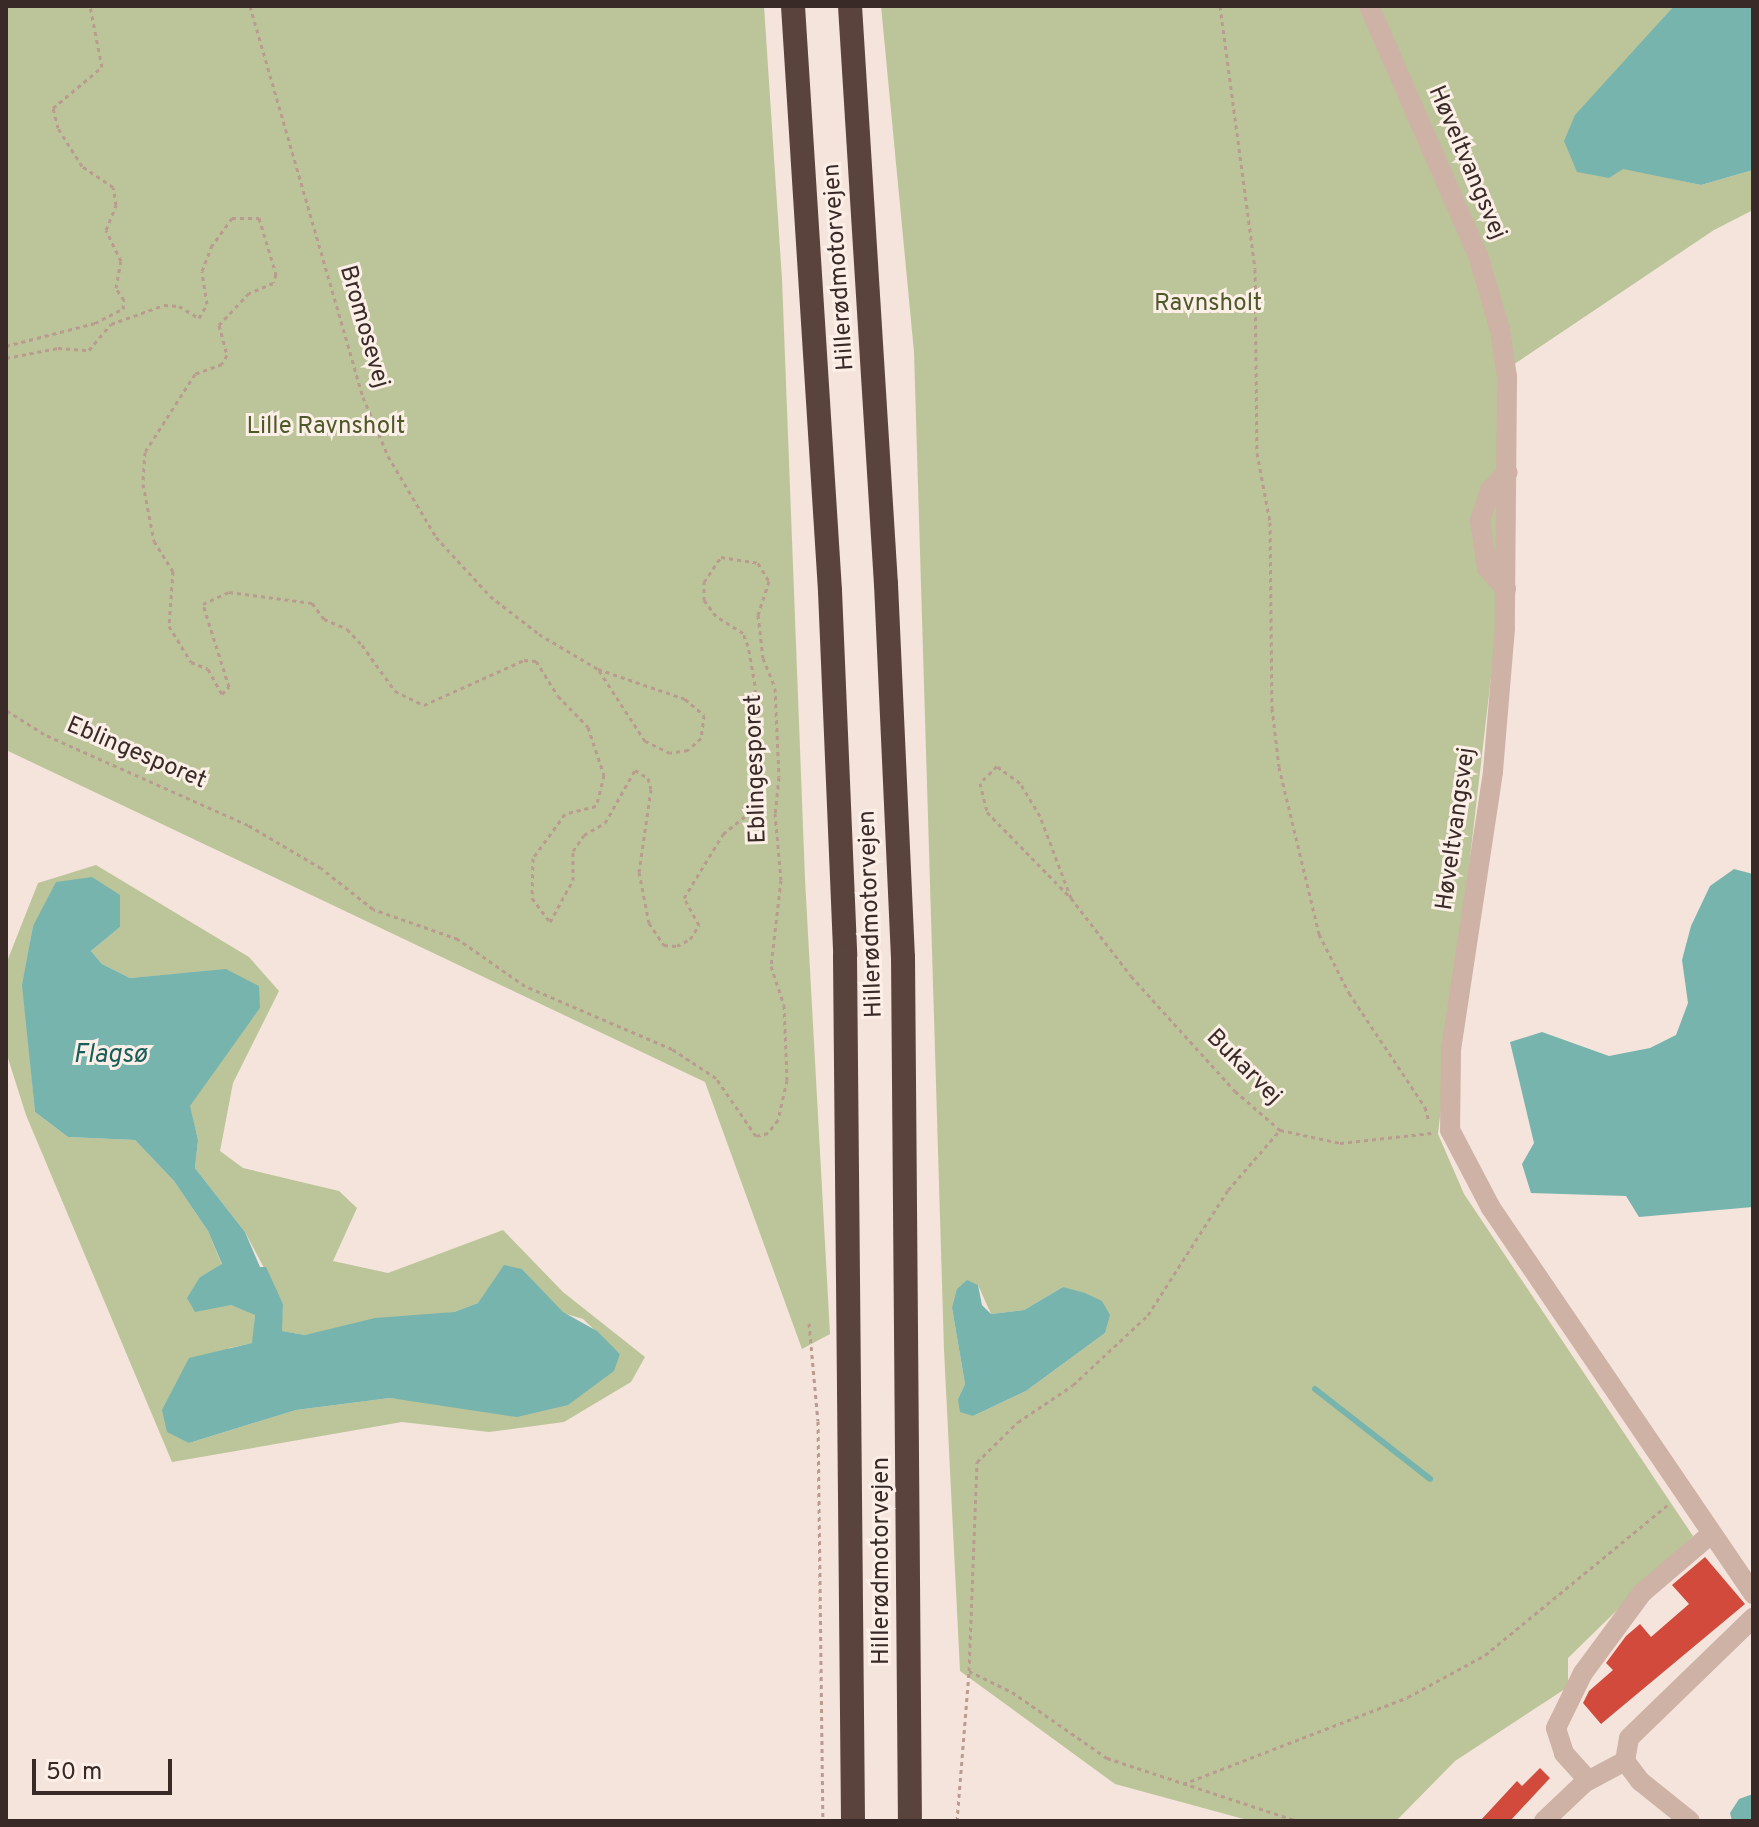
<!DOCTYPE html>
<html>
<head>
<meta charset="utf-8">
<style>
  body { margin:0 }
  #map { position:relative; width:1759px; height:1827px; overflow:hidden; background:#f4e4db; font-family:Overpass,sans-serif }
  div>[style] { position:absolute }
  .green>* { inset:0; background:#bcc599 }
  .water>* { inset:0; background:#77b4ae }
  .stream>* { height:6px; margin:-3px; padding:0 3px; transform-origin:3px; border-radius:3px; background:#77b4ae }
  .building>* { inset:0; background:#d14a3c }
  .path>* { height:3px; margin-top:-1.5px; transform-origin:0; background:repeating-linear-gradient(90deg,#b99b8f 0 4px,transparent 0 8px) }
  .minor>* { height:20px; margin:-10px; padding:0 10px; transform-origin:10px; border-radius:10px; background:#cdb2a5 }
  .highway>* { height:24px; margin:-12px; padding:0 12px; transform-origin:12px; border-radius:12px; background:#5a423d }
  span { translate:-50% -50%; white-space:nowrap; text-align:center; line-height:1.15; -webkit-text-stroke:6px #fbefe8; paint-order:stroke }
  .street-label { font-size:24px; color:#392a27 }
  .park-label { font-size:24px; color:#4e5928 }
  .water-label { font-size:26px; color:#195e59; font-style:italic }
  .frame { position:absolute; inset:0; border:8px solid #392a27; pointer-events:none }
  .scale { position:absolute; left:32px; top:1759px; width:140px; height:36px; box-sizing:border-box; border:4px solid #392a27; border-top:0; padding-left:10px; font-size:24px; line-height:28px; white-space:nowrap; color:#392a27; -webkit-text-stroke:6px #fbefe8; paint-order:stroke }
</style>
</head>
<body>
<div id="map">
  <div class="green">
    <div style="clip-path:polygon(6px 6px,764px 6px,782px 279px,805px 879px,830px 1334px,802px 1349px,705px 1082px,6px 750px)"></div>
    <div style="clip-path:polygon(evenodd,881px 6px,1674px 6px,1624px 63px,1623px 168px,1701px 185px,1753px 170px,1753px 210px,1714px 230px,1498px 375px,1496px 634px,1438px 1134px,1464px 1194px,1693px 1536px,1568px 1658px,1568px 1687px,1455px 1761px,1396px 1821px,1251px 1821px,1115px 1784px,960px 1671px,944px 1350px,914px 352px,881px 6px,978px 1285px,991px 1314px,1024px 1310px,1063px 1287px,1105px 1333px,1026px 1391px,973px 1416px,958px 1399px,965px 1384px,952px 1308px,978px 1285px)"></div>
    <div style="clip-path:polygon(evenodd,96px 865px,249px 957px,279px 991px,233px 1083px,220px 1151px,243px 1168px,339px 1191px,357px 1208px,333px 1261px,388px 1273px,503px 1230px,563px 1292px,645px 1357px,631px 1382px,564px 1422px,489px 1432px,402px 1422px,172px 1462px,26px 1115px,6px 1052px,6px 964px,38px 883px,96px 865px,33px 926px,120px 927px,91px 951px,102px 964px,130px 978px,226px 970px,260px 1008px,189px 1105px,198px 1140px,195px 1168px,245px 1232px,283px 1304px,281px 1331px,305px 1335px,454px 1312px,478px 1303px,522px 1269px,563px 1313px,583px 1319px,620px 1354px,448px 1404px,390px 1398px,296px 1410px,189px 1443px,229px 1348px,253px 1343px,255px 1314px,231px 1305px,200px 1277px,222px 1265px,208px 1231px,174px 1181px,135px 1140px,68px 1137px,35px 1112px,23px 985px,33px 926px)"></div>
  </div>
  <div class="water">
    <div style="clip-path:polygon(1674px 6px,1753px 6px,1753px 170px,1701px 185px,1623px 169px,1609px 178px,1577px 172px,1564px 141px,1575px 115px)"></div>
    <div style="clip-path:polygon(1734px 869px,1753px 874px,1753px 1207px,1639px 1217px,1626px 1196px,1531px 1193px,1522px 1164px,1534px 1143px,1510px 1042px,1542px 1032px,1609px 1056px,1650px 1048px,1676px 1035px,1688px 1003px,1682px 960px,1691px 926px,1710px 886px)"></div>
    <div style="clip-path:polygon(92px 877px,120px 895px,120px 927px,91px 951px,102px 964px,130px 978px,226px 969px,259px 986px,260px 1008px,190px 1106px,198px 1140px,195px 1168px,245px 1232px,260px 1267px,266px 1267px,283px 1304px,282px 1331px,305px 1335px,375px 1318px,454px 1312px,478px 1303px,504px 1265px,522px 1269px,563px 1312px,597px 1331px,620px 1354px,614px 1371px,568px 1405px,517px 1417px,390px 1398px,296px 1410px,189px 1443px,167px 1432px,162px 1410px,189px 1358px,252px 1343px,255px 1315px,231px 1305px,195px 1312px,187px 1298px,200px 1277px,222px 1264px,208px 1231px,174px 1181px,135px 1140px,68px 1137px,35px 1112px,22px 985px,33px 926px,56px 882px)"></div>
    <div style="clip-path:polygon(967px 1280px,978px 1285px,982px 1305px,991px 1314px,1024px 1310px,1063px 1287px,1085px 1293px,1102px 1301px,1110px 1315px,1105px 1333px,1026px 1391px,973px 1416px,960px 1412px,958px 1399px,965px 1384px,952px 1308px,957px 1289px)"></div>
    <div style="clip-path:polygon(1753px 1794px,1753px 1821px,1732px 1821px,1730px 1813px,1739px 1799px)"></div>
  </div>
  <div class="stream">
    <div style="left:1315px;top:1389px;width:146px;rotate:38deg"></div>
  </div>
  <div class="building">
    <div style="clip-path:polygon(1705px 1557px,1745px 1604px,1601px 1724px,1583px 1703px,1589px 1691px,1613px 1670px,1606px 1663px,1626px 1636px,1640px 1624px,1651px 1637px,1689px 1604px,1672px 1585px)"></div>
    <div style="clip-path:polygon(1540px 1768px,1550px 1778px,1510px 1821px,1480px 1821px,1517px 1781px,1522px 1786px)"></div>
  </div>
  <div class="path">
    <div style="left:250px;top:6px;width:407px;rotate:73.9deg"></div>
    <div style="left:363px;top:397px;width:64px;rotate:67deg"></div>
    <div style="left:388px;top:456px;width:94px;rotate:59.3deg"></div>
    <div style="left:436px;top:537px;width:80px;rotate:47.5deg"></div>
    <div style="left:490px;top:596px;width:62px;rotate:37.8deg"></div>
    <div style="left:539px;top:634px;width:69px;rotate:30.7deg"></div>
    <div style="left:598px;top:669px;width:92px;rotate:19deg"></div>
    <div style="left:685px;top:699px;width:25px;rotate:40deg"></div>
    <div style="left:704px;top:715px;width:23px;rotate:97deg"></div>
    <div style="left:701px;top:738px;width:18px;rotate:137deg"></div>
    <div style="left:688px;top:750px;width:18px;rotate:171deg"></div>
    <div style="left:670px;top:753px;width:28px;rotate:-154deg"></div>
    <div style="left:645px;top:741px;width:86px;rotate:-123.1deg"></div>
    <div style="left:1220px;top:6px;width:265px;rotate:82.4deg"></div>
    <div style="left:1255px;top:269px;width:184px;rotate:89.4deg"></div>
    <div style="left:1257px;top:453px;width:70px;rotate:79.3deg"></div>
    <div style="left:1270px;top:522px;width:186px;rotate:89.4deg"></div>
    <div style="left:1272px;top:708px;width:59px;rotate:83.2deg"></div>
    <div style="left:1279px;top:767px;width:172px;rotate:76.5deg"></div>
    <div style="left:1319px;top:934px;width:66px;rotate:63deg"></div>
    <div style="left:1349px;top:993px;width:137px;rotate:56.3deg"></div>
    <div style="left:1425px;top:1107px;width:16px;rotate:75deg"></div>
    <div style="left:6px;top:346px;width:92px;rotate:-14.5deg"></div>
    <div style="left:95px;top:323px;width:31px;rotate:-27deg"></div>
    <div style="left:123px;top:309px;width:9px;rotate:-84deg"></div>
    <div style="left:124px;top:300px;width:14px;rotate:-124deg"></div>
    <div style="left:116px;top:288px;width:27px;rotate:-80deg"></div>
    <div style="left:121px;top:261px;width:34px;rotate:-116deg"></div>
    <div style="left:106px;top:230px;width:27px;rotate:-68deg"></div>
    <div style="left:116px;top:205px;width:18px;rotate:-99deg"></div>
    <div style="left:113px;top:187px;width:37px;rotate:-146deg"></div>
    <div style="left:82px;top:166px;width:45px;rotate:-122.3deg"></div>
    <div style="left:58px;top:128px;width:21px;rotate:-104deg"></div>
    <div style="left:53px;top:108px;width:64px;rotate:-39.9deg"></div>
    <div style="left:102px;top:67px;width:62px;rotate:-101.1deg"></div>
    <div style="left:6px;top:358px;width:53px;rotate:-10.9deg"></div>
    <div style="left:58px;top:348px;width:31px;rotate:4deg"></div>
    <div style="left:89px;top:350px;width:34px;rotate:-50deg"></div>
    <div style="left:111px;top:324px;width:56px;rotate:-19.7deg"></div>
    <div style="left:164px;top:305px;width:15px;rotate:4deg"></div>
    <div style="left:179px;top:306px;width:23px;rotate:31deg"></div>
    <div style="left:199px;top:318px;width:16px;rotate:-60deg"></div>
    <div style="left:207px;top:304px;width:33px;rotate:-99deg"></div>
    <div style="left:202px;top:271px;width:26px;rotate:-69deg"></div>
    <div style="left:211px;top:247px;width:36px;rotate:-54deg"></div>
    <div style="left:232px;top:218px;width:27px"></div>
    <div style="left:259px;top:218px;width:59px;rotate:73.1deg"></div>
    <div style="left:276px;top:274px;width:9px;rotate:108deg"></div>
    <div style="left:273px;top:283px;width:26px;rotate:157deg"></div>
    <div style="left:249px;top:293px;width:44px;rotate:133.2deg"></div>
    <div style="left:219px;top:325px;width:31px;rotate:75deg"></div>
    <div style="left:227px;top:355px;width:10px;rotate:119deg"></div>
    <div style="left:222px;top:364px;width:29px;rotate:160deg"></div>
    <div style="left:195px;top:374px;width:93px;rotate:122.7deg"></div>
    <div style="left:145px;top:452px;width:32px;rotate:94deg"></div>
    <div style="left:143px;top:484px;width:58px;rotate:79.1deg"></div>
    <div style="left:154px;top:541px;width:36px;rotate:58deg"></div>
    <div style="left:173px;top:571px;width:55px;rotate:94.2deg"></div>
    <div style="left:169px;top:626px;width:42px;rotate:58.6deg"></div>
    <div style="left:191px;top:662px;width:18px;rotate:22deg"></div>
    <div style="left:208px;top:669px;width:29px;rotate:61deg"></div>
    <div style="left:222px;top:694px;width:10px;rotate:-45deg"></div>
    <div style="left:229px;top:687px;width:87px;rotate:-107.4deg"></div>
    <div style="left:203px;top:604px;width:29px;rotate:-25deg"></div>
    <div style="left:229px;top:592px;width:84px;rotate:7.5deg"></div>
    <div style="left:312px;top:603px;width:20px;rotate:53deg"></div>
    <div style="left:324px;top:619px;width:25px;rotate:23deg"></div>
    <div style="left:347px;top:629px;width:22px;rotate:47deg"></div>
    <div style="left:362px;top:645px;width:57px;rotate:54.3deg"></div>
    <div style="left:395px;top:691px;width:32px;rotate:26deg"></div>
    <div style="left:424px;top:705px;width:110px;rotate:-24.2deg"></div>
    <div style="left:524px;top:660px;width:12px;rotate:5deg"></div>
    <div style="left:536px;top:661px;width:41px;rotate:57.8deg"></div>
    <div style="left:558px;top:696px;width:43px;rotate:45.9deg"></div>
    <div style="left:588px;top:727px;width:51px;rotate:71.6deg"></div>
    <div style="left:604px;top:775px;width:32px;rotate:104deg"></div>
    <div style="left:596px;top:806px;width:32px;rotate:166deg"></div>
    <div style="left:565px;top:814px;width:54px;rotate:126deg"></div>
    <div style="left:533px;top:858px;width:40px;rotate:91.4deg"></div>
    <div style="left:532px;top:898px;width:30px;rotate:53deg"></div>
    <div style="left:550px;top:922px;width:48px;rotate:-61.3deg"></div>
    <div style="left:573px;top:880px;width:29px;rotate:-90deg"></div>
    <div style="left:573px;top:851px;width:19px;rotate:-55deg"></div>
    <div style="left:584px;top:835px;width:24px;rotate:-30deg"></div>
    <div style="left:605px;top:823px;width:61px;rotate:-60.5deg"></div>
    <div style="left:635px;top:770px;width:15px;rotate:32deg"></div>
    <div style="left:648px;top:778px;width:11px;rotate:75deg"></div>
    <div style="left:651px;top:789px;width:84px;rotate:98.2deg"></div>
    <div style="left:639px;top:872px;width:52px;rotate:78.9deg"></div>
    <div style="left:649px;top:923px;width:27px;rotate:56deg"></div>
    <div style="left:664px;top:945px;width:13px;rotate:4deg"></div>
    <div style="left:677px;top:946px;width:15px;rotate:-28deg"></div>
    <div style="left:690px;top:939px;width:17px;rotate:-57deg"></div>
    <div style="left:699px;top:925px;width:31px;rotate:-119deg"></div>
    <div style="left:684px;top:898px;width:75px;rotate:-58.6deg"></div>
    <div style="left:723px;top:834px;width:46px;rotate:-38.9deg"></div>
    <div style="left:759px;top:805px;width:120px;rotate:-91.9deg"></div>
    <div style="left:755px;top:685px;width:40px;rotate:-100deg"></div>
    <div style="left:748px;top:646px;width:14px;rotate:-111deg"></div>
    <div style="left:743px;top:633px;width:32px;rotate:-148deg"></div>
    <div style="left:716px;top:616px;width:20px;rotate:-127deg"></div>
    <div style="left:704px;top:600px;width:18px;rotate:-90deg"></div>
    <div style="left:704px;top:582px;width:30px;rotate:-56deg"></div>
    <div style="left:721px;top:557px;width:37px;rotate:9deg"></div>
    <div style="left:758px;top:563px;width:21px;rotate:59deg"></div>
    <div style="left:769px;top:581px;width:36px;rotate:108deg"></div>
    <div style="left:758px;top:615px;width:43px;rotate:83.4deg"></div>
    <div style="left:763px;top:658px;width:32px;rotate:68deg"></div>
    <div style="left:775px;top:688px;width:89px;rotate:87.4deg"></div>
    <div style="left:779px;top:777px;width:36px;rotate:96deg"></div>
    <div style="left:775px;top:813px;width:67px;rotate:84.9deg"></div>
    <div style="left:781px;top:880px;width:87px;rotate:96.6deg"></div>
    <div style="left:771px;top:966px;width:41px;rotate:71.6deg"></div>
    <div style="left:784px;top:1005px;width:75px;rotate:87.7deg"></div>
    <div style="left:787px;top:1080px;width:41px;rotate:102.7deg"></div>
    <div style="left:778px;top:1120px;width:16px;rotate:128deg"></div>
    <div style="left:768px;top:1133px;width:12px;rotate:166deg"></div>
    <div style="left:756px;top:1136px;width:70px;rotate:-124.6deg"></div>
    <div style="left:716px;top:1078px;width:53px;rotate:-146.6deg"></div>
    <div style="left:672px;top:1049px;width:160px;rotate:-156.8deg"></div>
    <div style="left:525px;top:986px;width:82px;rotate:-145deg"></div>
    <div style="left:458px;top:939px;width:90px;rotate:-160.6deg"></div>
    <div style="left:373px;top:909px;width:66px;rotate:-141.7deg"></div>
    <div style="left:321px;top:868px;width:85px;rotate:-149.5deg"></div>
    <div style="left:248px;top:825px;width:223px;rotate:-156deg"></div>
    <div style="left:44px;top:734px;width:45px;rotate:-147.7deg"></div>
    <div style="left:1071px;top:898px;width:88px;rotate:-110.7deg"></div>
    <div style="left:1040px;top:816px;width:39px;rotate:-121deg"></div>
    <div style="left:1020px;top:783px;width:29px;rotate:-144deg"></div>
    <div style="left:997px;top:766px;width:24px;rotate:135deg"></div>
    <div style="left:980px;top:783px;width:30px;rotate:76deg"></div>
    <div style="left:987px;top:812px;width:120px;rotate:45.7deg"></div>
    <div style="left:1071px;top:898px;width:98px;rotate:52.4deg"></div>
    <div style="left:1131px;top:976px;width:155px;rotate:47.9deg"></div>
    <div style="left:1235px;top:1091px;width:60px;rotate:40.9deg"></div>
    <div style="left:1280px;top:1130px;width:61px;rotate:12.2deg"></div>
    <div style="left:1340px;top:1143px;width:92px;rotate:-6.3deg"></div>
    <div style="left:809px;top:1323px;width:98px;rotate:84.8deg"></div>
    <div style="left:818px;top:1421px;width:400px;rotate:89.3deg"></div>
    <div style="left:969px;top:1671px;width:209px;rotate:-87.8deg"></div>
    <div style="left:977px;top:1462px;width:57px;rotate:-44.3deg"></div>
    <div style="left:1018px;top:1422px;width:66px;rotate:-33.9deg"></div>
    <div style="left:1073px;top:1385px;width:103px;rotate:-43deg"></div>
    <div style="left:1148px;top:1315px;width:148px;rotate:-57.4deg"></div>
    <div style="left:1228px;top:1190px;width:79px;rotate:-49.1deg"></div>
    <div style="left:1183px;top:1784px;width:241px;rotate:-21.1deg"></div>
    <div style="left:1408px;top:1697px;width:88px;rotate:-28.6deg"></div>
    <div style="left:1485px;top:1655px;width:238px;rotate:-39.4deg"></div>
    <div style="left:957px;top:1821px;width:150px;rotate:-85.4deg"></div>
    <div style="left:969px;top:1671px;width:48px;rotate:26deg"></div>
    <div style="left:1012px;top:1692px;width:116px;rotate:34.8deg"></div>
    <div style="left:1107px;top:1758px;width:200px;rotate:18.3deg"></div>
  </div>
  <div class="minor">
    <div style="left:1369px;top:6px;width:272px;rotate:66.4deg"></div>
    <div style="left:1478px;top:255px;width:78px;rotate:73.7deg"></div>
    <div style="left:1500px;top:330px;width:48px;rotate:81.5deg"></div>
    <div style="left:1507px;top:377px;width:251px;rotate:90.5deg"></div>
    <div style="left:1505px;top:628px;width:144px;rotate:94.8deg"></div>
    <div style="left:1493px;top:772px;width:282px;rotate:98.6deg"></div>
    <div style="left:1451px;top:1051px;width:79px;rotate:90.7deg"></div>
    <div style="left:1450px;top:1130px;width:88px;rotate:62.3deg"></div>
    <div style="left:1491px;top:1208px;width:467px;rotate:55.8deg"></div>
    <div style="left:1506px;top:589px;width:28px;rotate:-132deg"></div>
    <div style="left:1487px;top:568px;width:48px;rotate:-98.5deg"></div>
    <div style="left:1480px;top:521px;width:33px;rotate:-72deg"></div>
    <div style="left:1490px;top:490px;width:25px;rotate:-45deg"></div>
    <div style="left:1625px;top:1761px;width:23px;rotate:-80deg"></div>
    <div style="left:1629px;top:1738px;width:173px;rotate:-44.1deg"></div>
    <div style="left:1625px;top:1761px;width:25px;rotate:53deg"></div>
    <div style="left:1640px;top:1781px;width:64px;rotate:38.7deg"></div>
    <div style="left:1588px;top:1780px;width:36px;rotate:-132deg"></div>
    <div style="left:1564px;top:1753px;width:26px;rotate:-108deg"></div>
    <div style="left:1556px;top:1728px;width:61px;rotate:-63.9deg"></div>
    <div style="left:1583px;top:1673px;width:99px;rotate:-53.6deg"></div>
    <div style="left:1642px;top:1593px;width:89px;rotate:-40.5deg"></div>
    <div style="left:1544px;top:1821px;width:55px;rotate:-43.5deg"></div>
    <div style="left:1584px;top:1783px;width:47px;rotate:-28.2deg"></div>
  </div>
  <div class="highway">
    <div style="left:793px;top:6px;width:586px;rotate:86.38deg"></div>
    <div style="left:830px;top:591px;width:365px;rotate:87.6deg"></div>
    <div style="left:845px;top:956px;width:865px;rotate:89.47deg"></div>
    <div style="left:850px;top:6px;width:579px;rotate:86.44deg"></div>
    <div style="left:886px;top:584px;width:373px;rotate:87.4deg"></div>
    <div style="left:903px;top:957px;width:864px;rotate:89.54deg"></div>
  </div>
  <div class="street-label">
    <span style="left:1466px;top:163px;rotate:67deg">Høveltvangsvej</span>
    <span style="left:840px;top:267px;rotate:-94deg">Hillerødmotorvejen</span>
    <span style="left:363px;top:327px;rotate:74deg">Bromosevej</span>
    <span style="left:136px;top:754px;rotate:23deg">Eblingesporet</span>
    <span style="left:757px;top:769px;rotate:-92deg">Eblingesporet</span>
    <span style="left:1457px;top:829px;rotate:-82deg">Høveltvangsvej</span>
    <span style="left:872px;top:914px;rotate:-92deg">Hillerødmotorvejen</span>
    <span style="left:1243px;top:1068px;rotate:45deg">Bukarvej</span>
    <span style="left:883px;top:1561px;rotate:-90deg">Hillerødmotorvejen</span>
  </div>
  <div class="park-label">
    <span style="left:1208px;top:305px">Ravnsholt</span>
    <span style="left:326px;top:428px">Lille Ravnsholt</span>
  </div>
  <div class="water-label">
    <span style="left:110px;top:1056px">Flagsø</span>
  </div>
  <div class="frame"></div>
  <div class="scale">50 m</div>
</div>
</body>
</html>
